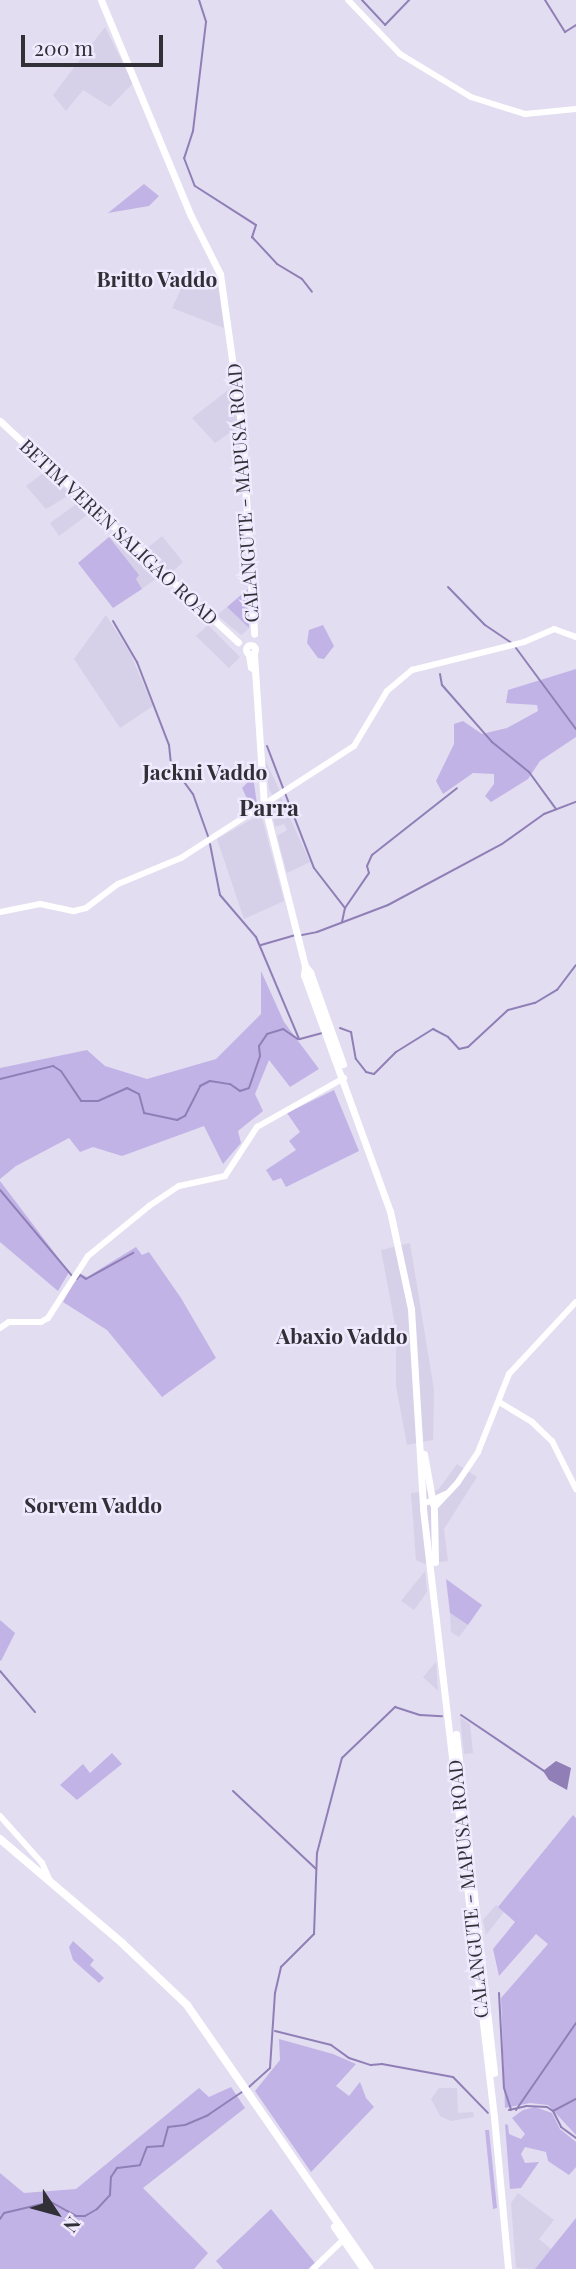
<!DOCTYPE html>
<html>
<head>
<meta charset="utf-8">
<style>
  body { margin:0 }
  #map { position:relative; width:576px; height:2269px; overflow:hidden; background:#e2ddf0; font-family:"Playfair Display",serif }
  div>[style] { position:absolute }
  .built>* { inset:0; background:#d7d0e9 }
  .green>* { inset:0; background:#c2b3e7 }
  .water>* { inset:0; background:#907fb7 }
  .stream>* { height:2px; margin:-1px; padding:0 1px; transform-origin:1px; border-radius:1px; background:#907fb7 }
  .tertiary>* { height:6px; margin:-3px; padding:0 3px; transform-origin:3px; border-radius:3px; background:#fff }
  .secondary>* { height:7px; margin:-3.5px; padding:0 3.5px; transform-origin:3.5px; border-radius:3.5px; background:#fff }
  .secondary>.ring { margin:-3.5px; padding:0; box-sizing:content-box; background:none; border:7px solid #fff; border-radius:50% }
  .primary>* { height:8px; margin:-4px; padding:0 4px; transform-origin:4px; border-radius:4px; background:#fff }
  span { translate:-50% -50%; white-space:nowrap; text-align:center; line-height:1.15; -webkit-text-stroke:5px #efeafd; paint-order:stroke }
  .street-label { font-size:19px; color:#323037 }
  .neighbourhood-label { font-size:21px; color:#323037; font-weight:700 }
  .quarter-label { font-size:23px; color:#323037; font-weight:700 }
  .north { position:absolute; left:21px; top:2178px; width:70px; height:70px; -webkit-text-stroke:5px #efeafd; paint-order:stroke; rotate:126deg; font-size:19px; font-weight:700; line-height:28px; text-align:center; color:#323037 }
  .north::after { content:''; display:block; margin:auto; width:24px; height:32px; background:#323037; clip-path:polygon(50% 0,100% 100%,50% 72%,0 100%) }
  .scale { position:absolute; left:21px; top:35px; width:142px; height:32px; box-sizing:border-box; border:4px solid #323037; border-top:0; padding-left:9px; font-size:21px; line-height:24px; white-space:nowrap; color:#323037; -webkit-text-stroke:5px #efeafd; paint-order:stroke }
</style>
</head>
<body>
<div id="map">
  <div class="built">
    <div style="clip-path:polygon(105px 27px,133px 83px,110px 107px,83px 90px,66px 111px,53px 95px)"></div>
    <div style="clip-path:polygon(190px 270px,211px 280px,217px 278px,224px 328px,172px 308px)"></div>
    <div style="clip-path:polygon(232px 387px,238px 427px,215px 443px,192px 418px)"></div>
    <div style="clip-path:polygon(46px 471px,71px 494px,46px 509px,26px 486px)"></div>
    <div style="clip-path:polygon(79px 502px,90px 513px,59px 536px,50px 523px)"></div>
    <div style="clip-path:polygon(114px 533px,161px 575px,142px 589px,135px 579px,138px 575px,109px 537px)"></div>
    <div style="clip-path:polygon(162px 536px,183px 562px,171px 573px,145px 550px)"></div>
    <div style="clip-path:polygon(227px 607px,249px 628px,244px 633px,241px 635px,217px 615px)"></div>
    <div style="clip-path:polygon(106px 615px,130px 653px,153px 706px,120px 728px,74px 659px)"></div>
    <div style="clip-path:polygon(208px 625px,240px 657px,229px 668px,196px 636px)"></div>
    <div style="clip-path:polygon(265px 760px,280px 791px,273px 796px,269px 789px)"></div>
    <div style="clip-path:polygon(281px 798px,310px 862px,287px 873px,277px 836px,287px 830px,284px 824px,275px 827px,271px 806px)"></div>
    <div style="clip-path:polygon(261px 814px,284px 901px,244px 919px,217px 839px)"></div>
    <div style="clip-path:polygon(410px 1243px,434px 1390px,433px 1440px,407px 1445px,396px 1386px,396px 1330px,381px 1250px)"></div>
    <div style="clip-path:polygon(457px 1464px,477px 1477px,444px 1529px,448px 1561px,425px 1564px,416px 1560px,411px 1493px,438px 1490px)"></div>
    <div style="clip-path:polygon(425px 1571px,427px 1592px,414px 1610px,401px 1601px)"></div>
    <div style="clip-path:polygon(450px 1613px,468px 1625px,459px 1637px,451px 1632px)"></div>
    <div style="clip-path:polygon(436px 1662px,438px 1691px,423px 1677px)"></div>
    <div style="clip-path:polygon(460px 1717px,470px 1724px,473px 1753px,464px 1754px)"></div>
    <div style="clip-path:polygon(496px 1905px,504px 1912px,486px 1935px,483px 1920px)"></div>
    <div style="clip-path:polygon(439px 2088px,457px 2088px,458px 2113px,473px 2112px,474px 2117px,451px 2121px,440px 2116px,431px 2099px)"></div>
    <div style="clip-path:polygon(518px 2193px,554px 2220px,539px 2239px,551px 2249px,535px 2269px,516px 2268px,511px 2203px)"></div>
  </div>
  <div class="green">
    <div style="clip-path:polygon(144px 184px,159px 196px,149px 206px,108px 213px)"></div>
    <div style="clip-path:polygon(109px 537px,139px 575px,136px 579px,142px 589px,113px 608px,78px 563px)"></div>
    <div style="clip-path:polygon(248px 589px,249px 628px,227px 607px)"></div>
    <div style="clip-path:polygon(323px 625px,334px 646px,324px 659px,318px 658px,307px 643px,309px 630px)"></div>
    <div style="clip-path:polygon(576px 669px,576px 737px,540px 761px,528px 779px,491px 802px,485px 796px,494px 784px,494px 774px,473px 773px,443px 794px,436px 781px,454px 744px,454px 724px,463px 721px,482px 734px,507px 728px,538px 711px,537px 705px,506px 703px,508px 690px)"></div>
    <div style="clip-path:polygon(253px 777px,257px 804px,252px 809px,242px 788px)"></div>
    <div style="clip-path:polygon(261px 971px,284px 1022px,319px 1069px,290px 1087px,269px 1060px,255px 1094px,263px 1111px,238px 1131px,241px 1143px,223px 1164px,204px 1126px,122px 1156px,93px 1147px,80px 1152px,69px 1138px,16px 1166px,0 1179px,0 1068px,87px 1050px,105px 1066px,147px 1079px,216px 1059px,261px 1014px)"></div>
    <div style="clip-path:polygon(334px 1090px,359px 1151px,286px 1187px,281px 1178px,273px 1181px,266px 1170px,296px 1150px,289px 1141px,300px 1132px,287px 1113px)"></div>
    <div style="clip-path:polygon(0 1181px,69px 1272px,58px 1291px,0 1242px)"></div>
    <div style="clip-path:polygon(136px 1247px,142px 1255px,149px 1252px,181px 1298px,216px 1358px,162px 1397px,107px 1330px,63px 1302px,79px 1273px,87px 1277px)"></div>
    <div style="clip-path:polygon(446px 1579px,482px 1605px,468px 1625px,450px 1613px)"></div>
    <div style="clip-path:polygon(0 1620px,15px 1633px,1px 1661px,0 1660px)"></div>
    <div style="clip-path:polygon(112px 1753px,122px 1764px,77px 1800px,60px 1785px,83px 1764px,90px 1773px)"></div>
    <div style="clip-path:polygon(573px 1815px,576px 1818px,576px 2135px,548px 2105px,530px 2103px,505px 2108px,501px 1998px,548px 1944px,536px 1934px,499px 1976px,493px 1949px,515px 1922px,498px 1907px)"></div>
    <div style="clip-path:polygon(73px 1941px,94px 1960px,90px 1965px,104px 1978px,99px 1983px,73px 1960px,69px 1947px)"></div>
    <div style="clip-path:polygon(279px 2039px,333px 2054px,356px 2064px,336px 2086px,349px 2096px,360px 2082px,366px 2098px,374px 2107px,311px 2172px,255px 2091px,280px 2060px)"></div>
    <div style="clip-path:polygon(231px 2087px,245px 2108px,143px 2188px,208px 2253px,194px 2269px,0 2269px,0 2173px,24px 2193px,76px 2189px,199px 2088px,209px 2097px)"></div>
    <div style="clip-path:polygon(535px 2107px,552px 2113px,560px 2129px,576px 2142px,576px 2167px,569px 2175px,548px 2161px,546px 2152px,525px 2147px,521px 2154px,525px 2163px,539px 2162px,521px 2188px,510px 2189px,505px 2124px,508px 2125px,509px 2134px,521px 2139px,525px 2134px,512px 2118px,523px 2110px)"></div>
    <div style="clip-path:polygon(485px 2130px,489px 2130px,497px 2208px,493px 2209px)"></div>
    <div style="clip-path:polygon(271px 2209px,315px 2263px,308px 2269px,223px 2269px,216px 2261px)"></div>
    <div style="clip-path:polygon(576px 2218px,576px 2269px,535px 2269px,551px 2249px)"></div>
  </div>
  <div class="water">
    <div style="clip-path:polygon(556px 1761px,571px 1768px,567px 1790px,549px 1780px,543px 1771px)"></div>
  </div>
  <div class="stream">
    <div style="left:199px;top:0;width:23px;rotate:72deg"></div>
    <div style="left:206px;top:22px;width:110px;rotate:96.8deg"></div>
    <div style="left:193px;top:131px;width:28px;rotate:108deg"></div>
    <div style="left:184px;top:158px;width:30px;rotate:69deg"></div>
    <div style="left:195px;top:186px;width:72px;rotate:32.6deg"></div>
    <div style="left:256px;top:225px;width:13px;rotate:108deg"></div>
    <div style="left:252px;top:237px;width:37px;rotate:47deg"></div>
    <div style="left:277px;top:264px;width:29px;rotate:31deg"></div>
    <div style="left:302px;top:279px;width:16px;rotate:52deg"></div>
    <div style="left:362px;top:0;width:34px;rotate:47deg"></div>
    <div style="left:385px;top:25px;width:35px;rotate:-46deg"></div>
    <div style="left:545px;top:0;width:38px;rotate:58deg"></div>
    <div style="left:565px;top:32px;width:13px;rotate:-32deg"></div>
    <div style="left:448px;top:587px;width:53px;rotate:45.8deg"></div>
    <div style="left:485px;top:625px;width:34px;rotate:34deg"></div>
    <div style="left:113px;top:621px;width:48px;rotate:59.7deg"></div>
    <div style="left:137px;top:662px;width:89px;rotate:68.9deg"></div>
    <div style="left:169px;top:745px;width:19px;rotate:84deg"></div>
    <div style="left:171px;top:764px;width:37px;rotate:54deg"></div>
    <div style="left:193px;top:794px;width:48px;rotate:70.4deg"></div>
    <div style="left:516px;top:648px;width:101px;rotate:53.5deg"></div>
    <div style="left:440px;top:674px;width:11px;rotate:80deg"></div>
    <div style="left:442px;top:685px;width:76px;rotate:48.7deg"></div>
    <div style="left:492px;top:742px;width:48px;rotate:39deg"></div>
    <div style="left:529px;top:772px;width:46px;rotate:53.9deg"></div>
    <div style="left:267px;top:746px;width:45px;rotate:69.1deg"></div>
    <div style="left:285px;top:793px;width:80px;rotate:68.9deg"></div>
    <div style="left:314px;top:868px;width:51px;rotate:52.2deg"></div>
    <div style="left:210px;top:844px;width:52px;rotate:78.9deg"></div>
    <div style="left:220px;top:895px;width:55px;rotate:49.4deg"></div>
    <div style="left:256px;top:937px;width:111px;rotate:67.1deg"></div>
    <div style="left:342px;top:922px;width:14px;rotate:-78deg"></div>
    <div style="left:345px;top:908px;width:42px;rotate:-55.6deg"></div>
    <div style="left:369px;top:873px;width:7px;rotate:-106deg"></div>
    <div style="left:367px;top:866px;width:12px;rotate:-66deg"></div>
    <div style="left:372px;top:855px;width:108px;rotate:-38.2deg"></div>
    <div style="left:302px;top:935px;width:15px;rotate:-11deg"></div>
    <div style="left:317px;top:932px;width:76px;rotate:-20.8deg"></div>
    <div style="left:388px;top:905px;width:129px;rotate:-28.2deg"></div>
    <div style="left:502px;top:844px;width:52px;rotate:-35.5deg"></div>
    <div style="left:544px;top:814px;width:34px;rotate:-21deg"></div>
    <div style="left:261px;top:945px;width:36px;rotate:-16deg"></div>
    <div style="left:340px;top:1028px;width:12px;rotate:20deg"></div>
    <div style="left:351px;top:1032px;width:27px;rotate:80deg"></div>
    <div style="left:356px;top:1059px;width:16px;rotate:52deg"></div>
    <div style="left:366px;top:1072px;width:8px;rotate:14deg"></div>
    <div style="left:374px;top:1074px;width:31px;rotate:-45deg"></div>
    <div style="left:396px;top:1052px;width:44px;rotate:-31.9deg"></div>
    <div style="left:433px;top:1029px;width:17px;rotate:28deg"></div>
    <div style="left:448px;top:1037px;width:16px;rotate:47deg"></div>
    <div style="left:459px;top:1049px;width:9px;rotate:-13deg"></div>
    <div style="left:468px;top:1047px;width:54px;rotate:-42.8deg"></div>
    <div style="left:508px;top:1010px;width:28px;rotate:-15deg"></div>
    <div style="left:535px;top:1003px;width:26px;rotate:-31deg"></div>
    <div style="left:557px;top:990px;width:31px;rotate:-53deg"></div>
    <div style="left:300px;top:1039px;width:23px;rotate:-15deg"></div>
    <div style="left:0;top:1079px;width:55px;rotate:-13.8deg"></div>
    <div style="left:53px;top:1066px;width:9px;rotate:32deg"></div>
    <div style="left:61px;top:1071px;width:36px;rotate:56deg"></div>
    <div style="left:81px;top:1101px;width:17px"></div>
    <div style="left:98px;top:1101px;width:32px;rotate:-24deg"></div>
    <div style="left:127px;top:1088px;width:13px;rotate:27deg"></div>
    <div style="left:139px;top:1094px;width:20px;rotate:75deg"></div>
    <div style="left:144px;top:1113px;width:34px;rotate:12deg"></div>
    <div style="left:177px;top:1120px;width:9px;rotate:-27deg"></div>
    <div style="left:185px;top:1116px;width:34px;rotate:-63deg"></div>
    <div style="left:200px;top:1086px;width:11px;rotate:-27deg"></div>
    <div style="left:210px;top:1081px;width:20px;rotate:9deg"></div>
    <div style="left:230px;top:1084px;width:12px;rotate:35deg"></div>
    <div style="left:240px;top:1091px;width:9px;rotate:-18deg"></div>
    <div style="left:249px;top:1088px;width:34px;rotate:-71deg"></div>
    <div style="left:260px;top:1056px;width:10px;rotate:-96deg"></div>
    <div style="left:259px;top:1046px;width:14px;rotate:-56deg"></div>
    <div style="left:267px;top:1034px;width:17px;rotate:-17deg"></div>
    <div style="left:283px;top:1029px;width:18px;rotate:34deg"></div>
    <div style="left:0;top:1190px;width:114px;rotate:50deg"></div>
    <div style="left:77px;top:1279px;width:5px;rotate:-53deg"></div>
    <div style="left:80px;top:1275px;width:7px;rotate:34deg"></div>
    <div style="left:86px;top:1279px;width:54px;rotate:-29deg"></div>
    <div style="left:0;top:1671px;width:54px;rotate:49.5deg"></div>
    <div style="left:461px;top:1715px;width:100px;rotate:34deg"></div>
    <div style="left:233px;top:1791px;width:114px;rotate:43.2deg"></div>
    <div style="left:499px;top:1993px;width:95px;rotate:87deg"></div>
    <div style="left:504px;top:2088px;width:23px;rotate:72deg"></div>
    <div style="left:275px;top:2031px;width:58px;rotate:14deg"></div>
    <div style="left:331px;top:2045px;width:22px;rotate:36deg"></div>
    <div style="left:349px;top:2058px;width:23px;rotate:18deg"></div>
    <div style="left:371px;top:2065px;width:11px;rotate:-5deg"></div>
    <div style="left:382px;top:2064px;width:72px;rotate:10.4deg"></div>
    <div style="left:453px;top:2077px;width:50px;rotate:45.8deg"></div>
    <div style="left:249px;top:2087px;width:28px;rotate:-42deg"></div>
    <div style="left:270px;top:2068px;width:75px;rotate:-86.2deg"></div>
    <div style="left:275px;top:1993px;width:27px;rotate:-77deg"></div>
    <div style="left:281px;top:1967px;width:47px;rotate:-45deg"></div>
    <div style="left:314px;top:1934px;width:81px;rotate:-87.9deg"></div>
    <div style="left:317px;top:1853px;width:98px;rotate:-75.3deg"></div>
    <div style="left:342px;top:1758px;width:74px;rotate:-43.9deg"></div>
    <div style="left:395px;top:1707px;width:26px;rotate:18deg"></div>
    <div style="left:420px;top:1715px;width:22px;rotate:3deg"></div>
    <div style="left:509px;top:2110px;width:17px;rotate:-13deg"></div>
    <div style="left:526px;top:2106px;width:21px;rotate:3deg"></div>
    <div style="left:547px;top:2107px;width:7px;rotate:34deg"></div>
    <div style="left:553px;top:2111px;width:18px;rotate:63deg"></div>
    <div style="left:561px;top:2127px;width:19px;rotate:36deg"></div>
    <div style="left:516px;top:2110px;width:106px;rotate:-55.4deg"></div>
    <div style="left:553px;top:2111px;width:26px;rotate:-28deg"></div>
    <div style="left:0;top:2219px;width:7px;rotate:-56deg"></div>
    <div style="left:4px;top:2213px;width:48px;rotate:-13.2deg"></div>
    <div style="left:51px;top:2202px;width:29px;rotate:29deg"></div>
    <div style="left:76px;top:2216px;width:9px"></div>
    <div style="left:85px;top:2216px;width:14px;rotate:-30deg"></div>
    <div style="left:97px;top:2209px;width:19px;rotate:-47deg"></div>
    <div style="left:110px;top:2195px;width:18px;rotate:-87deg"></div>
    <div style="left:111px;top:2177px;width:11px;rotate:-56deg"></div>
    <div style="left:117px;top:2168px;width:23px;rotate:-7deg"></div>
    <div style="left:140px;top:2165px;width:19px;rotate:-69deg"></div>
    <div style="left:147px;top:2147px;width:16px;rotate:-4deg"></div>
    <div style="left:163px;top:2146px;width:20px;rotate:-75deg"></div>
    <div style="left:168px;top:2127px;width:17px;rotate:-7deg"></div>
    <div style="left:185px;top:2125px;width:25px;rotate:-23deg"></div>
    <div style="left:208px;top:2115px;width:41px;rotate:-34.1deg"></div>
  </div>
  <div class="tertiary">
    <div style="left:348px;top:0;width:75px;rotate:46.1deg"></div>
    <div style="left:400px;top:54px;width:83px;rotate:31.2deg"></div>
    <div style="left:471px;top:97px;width:57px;rotate:17.5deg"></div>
    <div style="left:525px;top:114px;width:51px;rotate:-5.6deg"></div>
    <div style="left:0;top:912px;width:41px;rotate:-11.3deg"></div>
    <div style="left:40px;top:904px;width:35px;rotate:12deg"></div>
    <div style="left:74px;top:911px;width:12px;rotate:-14deg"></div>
    <div style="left:86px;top:908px;width:40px;rotate:-37deg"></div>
    <div style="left:118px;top:884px;width:68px;rotate:-22.4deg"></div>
    <div style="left:181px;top:858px;width:206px;rotate:-32.9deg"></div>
    <div style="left:354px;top:746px;width:64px;rotate:-59deg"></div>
    <div style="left:387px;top:691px;width:33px;rotate:-40deg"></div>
    <div style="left:412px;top:670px;width:115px;rotate:-14deg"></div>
    <div style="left:524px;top:642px;width:33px;rotate:-23deg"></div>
    <div style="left:554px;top:629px;width:23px;rotate:20deg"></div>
    <div style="left:0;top:1328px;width:11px;rotate:-34deg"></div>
    <div style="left:9px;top:1322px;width:32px"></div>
    <div style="left:41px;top:1322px;width:8px;rotate:-30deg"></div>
    <div style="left:48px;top:1318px;width:74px;rotate:-57.2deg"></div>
    <div style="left:88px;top:1256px;width:79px;rotate:-39.3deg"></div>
    <div style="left:149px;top:1206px;width:36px;rotate:-34deg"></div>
    <div style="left:179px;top:1186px;width:47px;rotate:-12.3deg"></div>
    <div style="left:225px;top:1176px;width:59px;rotate:-56.9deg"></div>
    <div style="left:257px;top:1127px;width:100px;rotate:-29.4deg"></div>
    <div style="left:499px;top:1402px;width:39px;rotate:31deg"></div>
    <div style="left:532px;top:1422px;width:28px;rotate:44deg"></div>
    <div style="left:552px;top:1441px;width:54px;rotate:63.4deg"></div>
    <div style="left:428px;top:1502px;width:20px;rotate:-24deg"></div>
    <div style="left:434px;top:1508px;width:35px;rotate:-47deg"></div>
    <div style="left:458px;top:1482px;width:36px;rotate:-56deg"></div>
    <div style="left:478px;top:1452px;width:84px;rotate:-68.3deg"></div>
    <div style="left:509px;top:1374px;width:98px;rotate:-47.1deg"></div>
    <div style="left:0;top:1816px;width:63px;rotate:48.2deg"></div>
    <div style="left:42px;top:1863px;width:17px;rotate:66deg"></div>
    <div style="left:313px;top:2269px;width:46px;rotate:-44.1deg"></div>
  </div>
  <div class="secondary">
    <div style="left:101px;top:0;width:234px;rotate:67.4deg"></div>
    <div style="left:191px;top:216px;width:65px;rotate:63.4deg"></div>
    <div style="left:220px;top:274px;width:158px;rotate:82deg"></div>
    <div style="left:242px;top:430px;width:204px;rotate:86.6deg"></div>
    <div style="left:0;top:421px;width:325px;rotate:42.9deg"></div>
    <div class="ring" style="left:246.5px;top:645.5px;width:2px;height:2px"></div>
    <div style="left:249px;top:655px;width:12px;rotate:81deg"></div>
    <div style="left:251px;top:667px;width:5px;rotate:37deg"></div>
    <div style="left:255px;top:670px;width:16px;rotate:-94deg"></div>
    <div style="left:255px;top:670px;width:134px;rotate:86.2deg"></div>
    <div style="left:264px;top:804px;width:167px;rotate:75.8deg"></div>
    <div style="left:305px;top:966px;width:9px;rotate:96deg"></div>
    <div style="left:304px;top:975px;width:251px;rotate:70deg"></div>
    <div style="left:390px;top:1211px;width:100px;rotate:77.9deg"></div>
    <div style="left:411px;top:1309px;width:198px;rotate:86.5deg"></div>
    <div style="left:305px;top:966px;width:8px;rotate:50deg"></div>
    <div style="left:310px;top:972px;width:98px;rotate:70.3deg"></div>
    <div style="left:424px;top:1454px;width:51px;rotate:79.8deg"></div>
    <div style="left:423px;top:1509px;width:612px;rotate:83.34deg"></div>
    <div style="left:494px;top:2117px;width:153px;rotate:84.7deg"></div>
    <div style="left:434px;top:1510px;width:52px;rotate:88.9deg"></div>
    <div style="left:456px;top:1734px;width:341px;rotate:83.6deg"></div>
  </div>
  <div class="primary">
    <div style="left:0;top:1839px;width:160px;rotate:40.4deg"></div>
    <div style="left:122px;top:1943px;width:90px;rotate:43.6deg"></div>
    <div style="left:187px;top:2005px;width:321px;rotate:55.3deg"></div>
    <div style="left:335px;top:2227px;width:51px;rotate:55.4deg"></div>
  </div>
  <div class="street-label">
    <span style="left:243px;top:493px;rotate:-94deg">CALANGUTE - MAPUSA ROAD</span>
    <span style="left:119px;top:532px;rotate:43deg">BETIM VEREN SALIGAO ROAD</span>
    <span style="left:468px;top:1889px;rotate:-96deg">CALANGUTE - MAPUSA ROAD</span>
  </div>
  <div class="neighbourhood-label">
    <span style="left:157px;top:278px">Britto Vaddo</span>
    <span style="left:205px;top:771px">Jackni Vaddo</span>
    <span style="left:342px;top:1335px">Abaxio Vaddo</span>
    <span style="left:93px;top:1504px">Sorvem Vaddo</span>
  </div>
  <div class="quarter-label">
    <span style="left:269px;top:807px">Parra</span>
  </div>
  <div class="north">N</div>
  <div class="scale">200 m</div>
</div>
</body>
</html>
